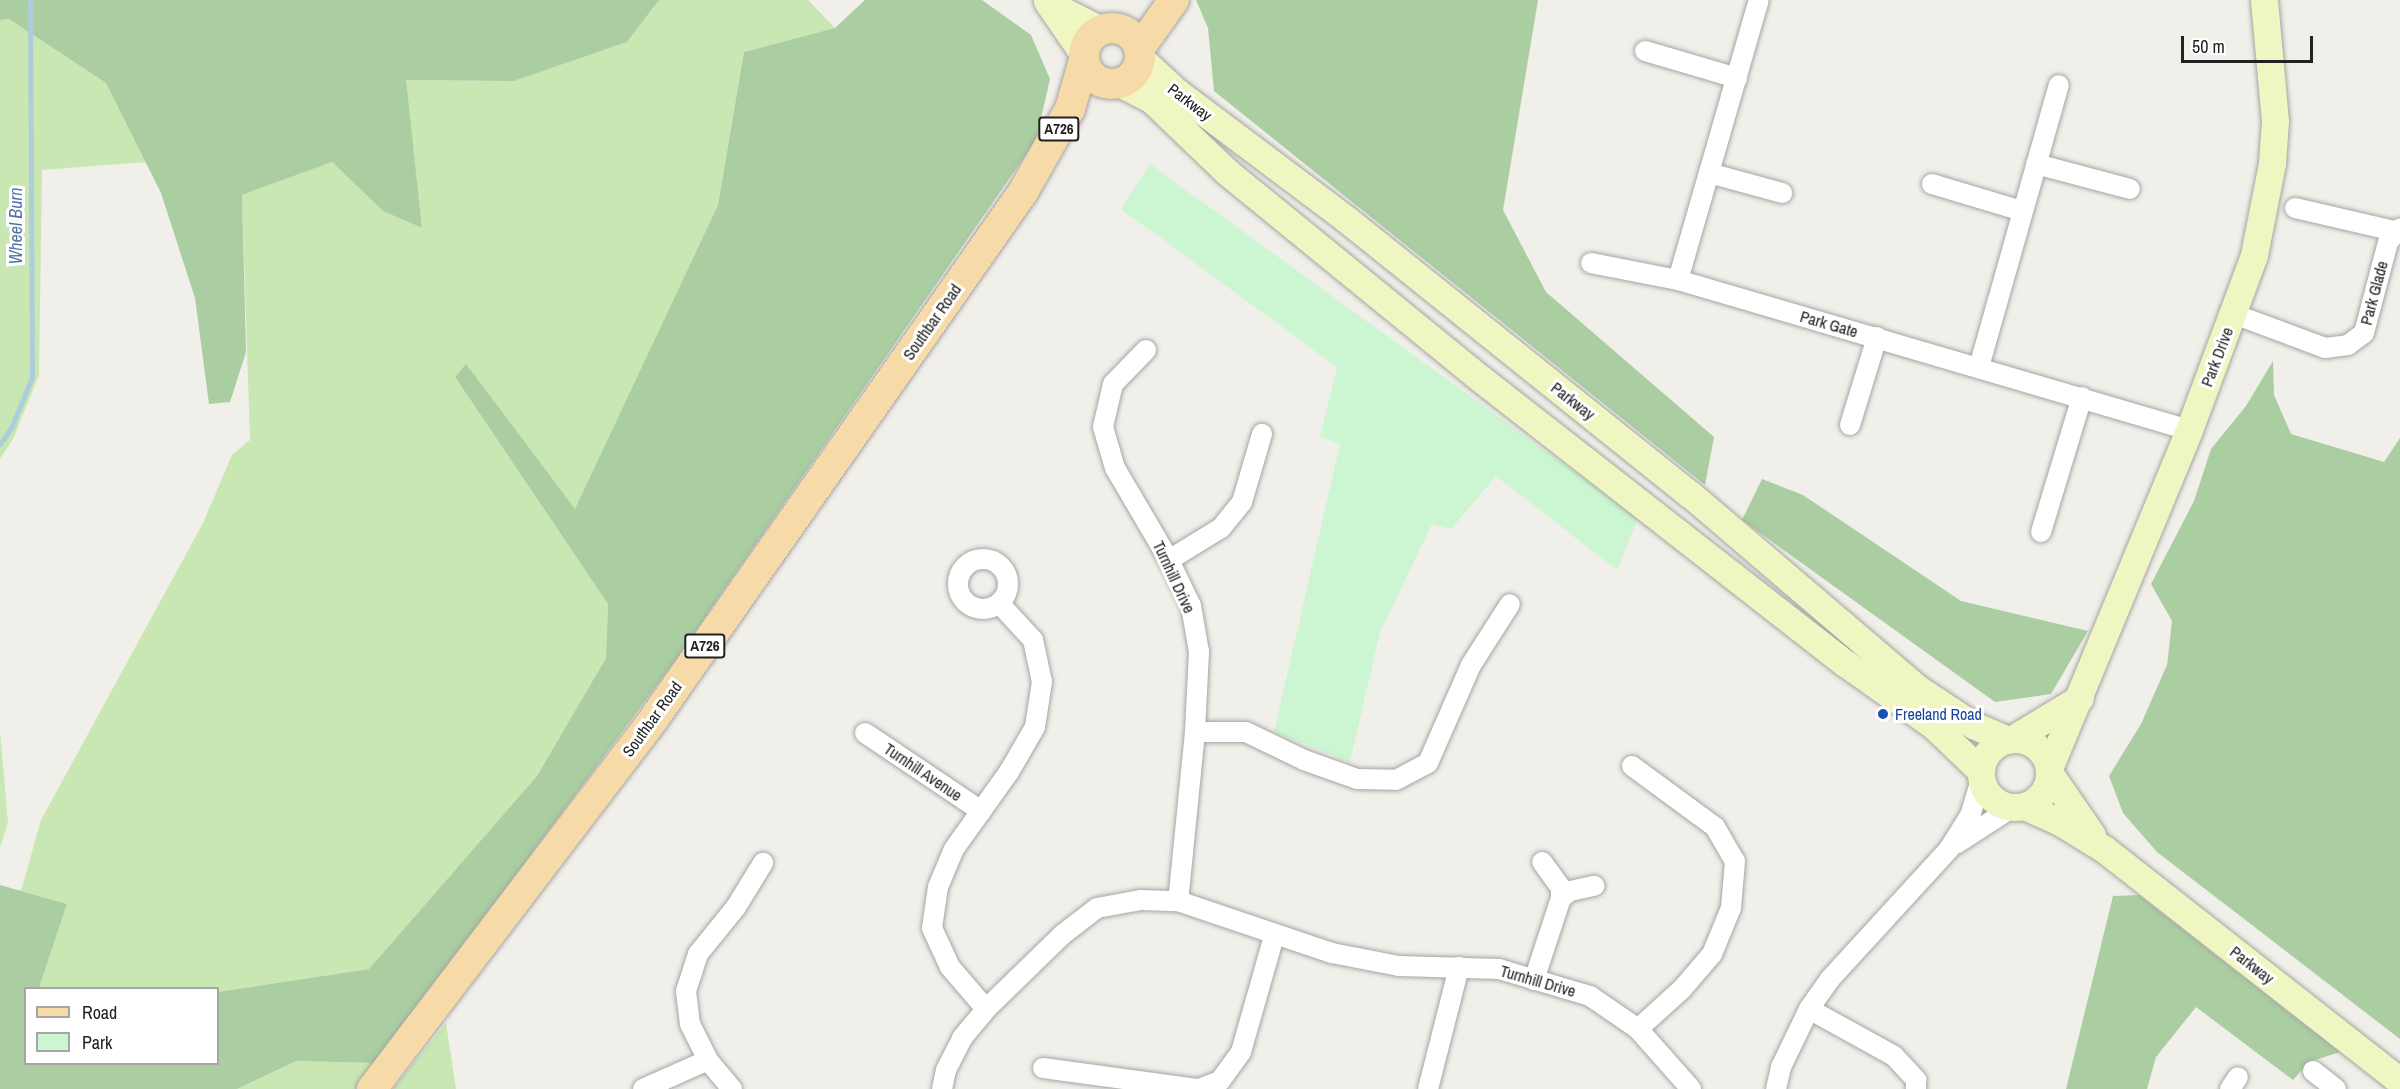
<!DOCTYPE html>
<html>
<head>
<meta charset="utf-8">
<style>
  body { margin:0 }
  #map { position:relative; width:2400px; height:1089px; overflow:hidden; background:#f1efe9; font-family:"Archivo Narrow",sans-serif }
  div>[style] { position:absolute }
  .grass>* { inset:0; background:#c9e7b3 }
  .forest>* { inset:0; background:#aacda1 }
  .park>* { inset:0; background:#cbf6d1 }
  .stream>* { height:5px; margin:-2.5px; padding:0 2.5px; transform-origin:2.5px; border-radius:2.5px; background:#adcddb }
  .roads { filter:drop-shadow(0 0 2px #a5a5a5) drop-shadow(0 0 2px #a5a5a5) }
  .street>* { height:20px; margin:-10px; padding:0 10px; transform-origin:10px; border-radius:10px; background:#fff }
  .street>.ring { margin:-10px; padding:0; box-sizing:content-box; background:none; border:20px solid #fff; border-radius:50% }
  .secondary>* { height:27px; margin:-13.5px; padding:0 13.5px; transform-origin:13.5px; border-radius:13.5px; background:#eff6c2 }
  .secondary>.ring { margin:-13.5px; padding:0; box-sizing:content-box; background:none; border:27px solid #eff6c2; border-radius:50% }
  .primary>* { height:30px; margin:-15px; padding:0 15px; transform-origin:15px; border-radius:15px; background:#f6dba9 }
  .primary>.ring { margin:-15px; padding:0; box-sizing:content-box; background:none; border:30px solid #f6dba9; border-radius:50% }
  .dots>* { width:16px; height:16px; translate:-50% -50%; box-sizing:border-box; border:3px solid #fff; border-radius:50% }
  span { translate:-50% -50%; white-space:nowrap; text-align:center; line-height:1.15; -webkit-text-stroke:6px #fff; paint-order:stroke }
  .shield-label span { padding:2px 4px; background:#fff; border:2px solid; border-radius:4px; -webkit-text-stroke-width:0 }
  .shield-label { font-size:15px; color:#212121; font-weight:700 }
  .street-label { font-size:16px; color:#212121 }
  .transit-label { font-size:16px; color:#164399 }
  .left { translate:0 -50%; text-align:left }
  .water-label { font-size:18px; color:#5074a4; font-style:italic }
  .legend { position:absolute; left:24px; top:987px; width:195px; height:78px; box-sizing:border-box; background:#fff; border:2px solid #a6a6a6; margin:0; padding:8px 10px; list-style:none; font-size:18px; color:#212121 }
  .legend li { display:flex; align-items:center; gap:12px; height:30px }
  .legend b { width:30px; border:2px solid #a6a6a6 }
  .scale { position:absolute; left:2181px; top:36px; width:132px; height:27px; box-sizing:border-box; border:3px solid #212121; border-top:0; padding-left:8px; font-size:18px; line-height:21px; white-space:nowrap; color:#212121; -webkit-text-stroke:4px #fff; paint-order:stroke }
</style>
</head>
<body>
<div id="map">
  <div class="grass">
    <div style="clip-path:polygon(659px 0,808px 0,835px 28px,744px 52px,718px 205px,575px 510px,466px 365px,455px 377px,608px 604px,606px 658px,537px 776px,369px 969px,218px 992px,218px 988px,39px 988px,67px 904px,21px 891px,41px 820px,203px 523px,232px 455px,250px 440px,242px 195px,332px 162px,383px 211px,422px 228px,405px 80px,514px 81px,627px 42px)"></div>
    <div style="clip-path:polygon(9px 19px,106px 83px,146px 162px,42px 170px,39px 375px,13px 439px,0 459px,0 20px)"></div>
    <div style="clip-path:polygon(0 731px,8px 823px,0 847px)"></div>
    <div style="clip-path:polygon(446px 1023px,456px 1089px,393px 1089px)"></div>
    <div style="clip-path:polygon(296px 1061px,376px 1063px,356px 1089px,237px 1089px)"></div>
  </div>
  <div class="forest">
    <div style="clip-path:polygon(0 0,659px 0,627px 42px,514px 81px,406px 80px,422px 228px,383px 211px,332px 162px,242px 195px,246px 352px,230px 402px,209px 404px,195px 298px,161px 193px,106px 83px,9px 19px,0 20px)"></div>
    <div style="clip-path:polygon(865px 0,982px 0,1031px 35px,1050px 79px,1036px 140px,674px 662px,376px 1063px,296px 1061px,237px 1089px,0 1089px,0 885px,67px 904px,39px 988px,26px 988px,26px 1064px,218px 1064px,218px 992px,369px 969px,537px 776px,606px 658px,608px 604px,455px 377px,466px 364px,575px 509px,718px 205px,744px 52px,835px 28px)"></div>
    <div style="clip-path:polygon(1196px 0,1538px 0,1503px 210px,1546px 292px,1714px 437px,1705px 485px,1214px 91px,1208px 28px)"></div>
    <div style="clip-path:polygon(2273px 361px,2274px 395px,2291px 434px,2384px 462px,2400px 438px,2400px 1039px,2157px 852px,2123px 813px,2109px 776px,2141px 724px,2167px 665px,2172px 621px,2151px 584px,2194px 501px,2211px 449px,2246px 406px)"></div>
    <div style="clip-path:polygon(1762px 479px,1803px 495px,1961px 601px,2088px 631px,2051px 694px,1995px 702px,1742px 520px)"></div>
    <div style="clip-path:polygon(2139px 895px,2340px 1052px,2309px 1062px,2293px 1080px,2196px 1007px,2156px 1057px,2147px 1089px,2066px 1089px,2113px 896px)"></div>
  </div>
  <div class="park">
    <div style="clip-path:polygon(1150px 164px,1638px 518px,1617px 570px,1496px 476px,1451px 529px,1432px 524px,1380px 632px,1350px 762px,1274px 732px,1340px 444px,1320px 437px,1337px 367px,1121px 209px)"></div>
  </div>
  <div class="stream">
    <div style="left:0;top:444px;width:22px;rotate:-56deg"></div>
    <div style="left:12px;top:426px;width:53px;rotate:-67.8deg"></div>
    <div style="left:32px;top:377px;width:377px;rotate:-90.3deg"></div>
  </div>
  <div class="roads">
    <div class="street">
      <div style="left:1645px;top:51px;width:96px;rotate:16.4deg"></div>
      <div style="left:2036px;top:164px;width:97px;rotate:14.9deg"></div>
      <div style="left:1709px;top:173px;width:76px;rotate:15.3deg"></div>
      <div style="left:1932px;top:184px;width:94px;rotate:16.7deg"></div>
      <div style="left:2295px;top:208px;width:103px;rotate:13deg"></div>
      <div style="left:1591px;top:263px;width:89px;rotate:11.1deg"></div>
      <div style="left:1678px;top:280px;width:533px;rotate:16.36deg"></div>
      <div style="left:1678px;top:280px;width:291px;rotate:-73.9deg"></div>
      <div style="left:2234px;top:314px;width:97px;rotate:20.5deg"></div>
      <div style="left:2325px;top:348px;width:23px;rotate:-7deg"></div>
      <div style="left:2348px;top:345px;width:20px;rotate:-37deg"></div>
      <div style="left:2364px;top:333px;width:94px;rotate:-75.2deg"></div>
      <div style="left:2388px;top:242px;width:18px;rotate:-49deg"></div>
      <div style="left:1146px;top:350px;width:47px;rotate:134.1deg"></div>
      <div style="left:1113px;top:384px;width:44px;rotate:103.1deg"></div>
      <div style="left:1103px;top:427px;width:43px;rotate:73.7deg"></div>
      <div style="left:1115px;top:468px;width:107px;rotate:59.6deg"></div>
      <div style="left:1169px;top:560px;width:51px;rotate:64.4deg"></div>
      <div style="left:1191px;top:606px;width:47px;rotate:80.1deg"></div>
      <div style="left:1199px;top:652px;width:80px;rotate:92.9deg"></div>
      <div style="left:1195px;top:732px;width:170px;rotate:95.7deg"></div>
      <div style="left:1979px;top:367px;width:293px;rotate:-74.2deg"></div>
      <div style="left:1850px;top:425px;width:92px;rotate:-72.9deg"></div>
      <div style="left:2041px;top:532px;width:141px;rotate:-73.1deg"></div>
      <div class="ring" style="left:958px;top:559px;width:30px;height:30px"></div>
      <div style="left:1169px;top:560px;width:61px;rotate:-31.6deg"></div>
      <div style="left:1221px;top:528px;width:33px;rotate:-51deg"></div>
      <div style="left:1242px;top:502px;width:71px;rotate:-73.6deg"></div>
      <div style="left:1195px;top:732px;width:51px"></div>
      <div style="left:1246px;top:732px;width:64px;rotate:25.8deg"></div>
      <div style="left:1304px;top:760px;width:56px;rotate:19.7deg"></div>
      <div style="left:1357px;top:779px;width:39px;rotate:1deg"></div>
      <div style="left:1396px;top:780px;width:36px;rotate:-28deg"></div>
      <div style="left:1428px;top:763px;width:107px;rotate:-66.3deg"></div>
      <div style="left:1471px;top:665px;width:72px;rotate:-57.4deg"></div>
      <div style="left:865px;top:733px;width:140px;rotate:33.9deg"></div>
      <div style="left:1632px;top:766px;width:103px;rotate:36.3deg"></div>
      <div style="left:1715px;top:827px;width:39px;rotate:60deg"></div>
      <div style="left:1735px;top:861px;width:47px;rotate:94.9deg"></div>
      <div style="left:1731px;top:908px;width:50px;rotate:112.4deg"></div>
      <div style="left:1712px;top:954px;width:46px;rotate:130.6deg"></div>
      <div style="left:1682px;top:989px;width:59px;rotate:137.7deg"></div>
      <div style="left:1956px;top:844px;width:68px;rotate:-33deg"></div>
      <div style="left:1561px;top:898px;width:11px;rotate:-38deg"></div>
      <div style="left:1570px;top:891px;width:25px;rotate:-12deg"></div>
      <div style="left:1534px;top:980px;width:86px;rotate:-71.8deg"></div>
      <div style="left:1561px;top:898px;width:10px;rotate:-90deg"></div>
      <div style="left:1561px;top:888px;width:32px;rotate:-126deg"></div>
      <div style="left:986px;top:1009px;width:55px;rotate:-130.6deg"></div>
      <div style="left:950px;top:967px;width:43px;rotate:-114.8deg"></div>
      <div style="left:932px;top:928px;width:41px;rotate:-81.7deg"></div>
      <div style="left:938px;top:887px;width:41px;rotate:-67.2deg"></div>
      <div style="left:954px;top:849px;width:95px;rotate:-54.5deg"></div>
      <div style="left:1009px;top:772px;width:52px;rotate:-60deg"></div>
      <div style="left:1035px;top:727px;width:46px;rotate:-81.2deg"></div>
      <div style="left:1042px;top:682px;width:43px;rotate:-102.1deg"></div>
      <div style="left:1033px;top:640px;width:50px;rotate:-132.6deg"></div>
      <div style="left:1809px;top:1009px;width:97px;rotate:28.9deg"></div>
      <div style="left:1894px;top:1056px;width:33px;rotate:47deg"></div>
      <div style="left:1916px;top:1080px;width:9px;rotate:90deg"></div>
      <div style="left:1043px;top:1068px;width:157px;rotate:7.7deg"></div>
      <div style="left:1199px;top:1089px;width:22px;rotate:-21deg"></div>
      <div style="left:1220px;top:1081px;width:36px;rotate:-54deg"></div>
      <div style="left:1241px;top:1052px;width:121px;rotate:-74.1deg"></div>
      <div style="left:2313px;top:1071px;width:29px;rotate:38deg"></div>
      <div style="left:643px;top:1089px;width:71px;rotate:-24deg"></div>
      <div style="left:732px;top:1089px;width:38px;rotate:-130deg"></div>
      <div style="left:708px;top:1060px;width:40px;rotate:-116.6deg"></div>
      <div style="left:690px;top:1024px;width:33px;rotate:-97deg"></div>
      <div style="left:686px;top:991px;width:39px;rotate:-72deg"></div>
      <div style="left:698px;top:954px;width:60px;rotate:-51deg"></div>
      <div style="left:736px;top:907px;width:52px;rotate:-58.5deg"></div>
      <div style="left:942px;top:1089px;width:19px;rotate:-78deg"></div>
      <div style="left:946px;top:1070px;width:36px;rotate:-63deg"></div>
      <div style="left:962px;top:1038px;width:38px;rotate:-50deg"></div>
      <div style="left:986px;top:1009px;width:106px;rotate:-44.2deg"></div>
      <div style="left:1062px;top:935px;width:44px;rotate:-37.6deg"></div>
      <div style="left:1097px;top:908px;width:45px;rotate:-10.3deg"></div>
      <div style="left:1141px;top:900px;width:37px;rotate:2deg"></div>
      <div style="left:1178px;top:901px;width:163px;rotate:18.7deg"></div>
      <div style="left:1332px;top:953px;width:68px;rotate:11deg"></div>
      <div style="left:1399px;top:966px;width:100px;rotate:1.7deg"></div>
      <div style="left:1499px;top:969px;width:95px;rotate:16.5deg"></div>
      <div style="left:1590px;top:996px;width:58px;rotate:34.5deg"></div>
      <div style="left:1638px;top:1029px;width:80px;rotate:48.5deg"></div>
      <div style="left:1428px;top:1089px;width:126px;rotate:-75.7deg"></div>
      <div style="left:1776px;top:1089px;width:23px;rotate:-77deg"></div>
      <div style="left:1781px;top:1067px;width:64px;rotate:-64.2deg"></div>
      <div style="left:1809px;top:1009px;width:37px;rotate:-55deg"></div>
      <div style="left:1830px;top:979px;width:176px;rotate:-47.5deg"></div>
      <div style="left:1949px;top:849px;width:39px;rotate:-58deg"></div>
      <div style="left:1970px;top:816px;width:39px;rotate:-73deg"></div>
      <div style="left:2230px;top:1089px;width:14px;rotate:-56deg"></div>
    </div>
    <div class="secondary">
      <div style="left:1047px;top:1px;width:65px;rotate:55.6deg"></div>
      <div style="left:1056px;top:7px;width:51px;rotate:27.1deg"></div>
      <div style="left:1140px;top:58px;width:50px;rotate:42.6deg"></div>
      <div style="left:1177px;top:92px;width:211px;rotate:36.9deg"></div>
      <div style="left:1346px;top:219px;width:442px;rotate:38.7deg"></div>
      <div style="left:1691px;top:495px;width:297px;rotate:40.5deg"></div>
      <div style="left:1917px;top:688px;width:67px;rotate:33.5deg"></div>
      <div style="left:1973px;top:725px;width:38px;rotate:23deg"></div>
      <div style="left:1119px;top:83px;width:37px;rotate:27deg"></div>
      <div style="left:1152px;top:100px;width:104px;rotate:43.8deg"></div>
      <div style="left:1227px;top:172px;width:328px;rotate:39.2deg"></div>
      <div style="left:1481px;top:379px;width:462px;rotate:38deg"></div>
      <div style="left:1845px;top:663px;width:109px;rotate:35.3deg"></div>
      <div style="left:1934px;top:726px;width:65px;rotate:43.8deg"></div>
      <div style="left:2014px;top:738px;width:77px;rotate:-31.2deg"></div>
      <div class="ring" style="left:1981px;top:739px;width:41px;height:41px"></div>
      <div style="left:2050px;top:766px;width:364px;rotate:-67.5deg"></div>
      <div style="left:2189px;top:430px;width:187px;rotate:-69.6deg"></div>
      <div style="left:2254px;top:255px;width:94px;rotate:-78.9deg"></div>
      <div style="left:2272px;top:163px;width:42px;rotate:-85.9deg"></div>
      <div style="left:2275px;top:121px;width:121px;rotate:-95.2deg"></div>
      <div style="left:2050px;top:774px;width:74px;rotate:55.5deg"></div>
      <div style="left:2024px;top:806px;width:39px;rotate:24deg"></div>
      <div style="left:2060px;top:822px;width:52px;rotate:31.5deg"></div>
      <div style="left:2104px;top:849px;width:376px;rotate:38.1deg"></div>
    </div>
    <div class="primary">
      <div class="ring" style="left:1084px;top:28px;width:26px;height:26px"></div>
      <div style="left:1139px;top:49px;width:60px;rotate:-54.5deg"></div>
      <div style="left:372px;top:1089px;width:467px;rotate:-52.7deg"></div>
      <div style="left:655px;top:717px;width:641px;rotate:-54.97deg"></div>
      <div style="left:1023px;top:192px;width:95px;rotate:-60.5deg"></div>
      <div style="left:1070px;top:109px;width:51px;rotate:-74.1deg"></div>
    </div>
  </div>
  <div class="dots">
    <div style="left:1883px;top:714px;background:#1a4fb4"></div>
  </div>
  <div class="shield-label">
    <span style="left:1059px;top:129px">A726</span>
    <span style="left:705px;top:646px">A726</span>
  </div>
  <div class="street-label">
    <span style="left:1190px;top:102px;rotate:37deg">Parkway</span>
    <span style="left:2374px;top:293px;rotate:-75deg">Park Glade</span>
    <span style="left:932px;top:322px;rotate:-55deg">Southbar Road</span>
    <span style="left:1829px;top:324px;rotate:16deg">Park Gate</span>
    <span style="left:2217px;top:357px;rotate:-69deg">Park Drive</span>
    <span style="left:1573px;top:401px;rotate:38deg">Parkway</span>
    <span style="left:1174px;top:577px;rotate:65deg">Turnhill Drive</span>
    <span style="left:652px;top:719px;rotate:-54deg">Southbar Road</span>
    <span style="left:923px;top:772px;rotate:34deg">Turnhill Avenue</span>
    <span style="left:2252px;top:965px;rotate:38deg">Parkway</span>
    <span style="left:1538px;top:981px;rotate:16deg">Turnhill Drive</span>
  </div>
  <div class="transit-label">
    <span class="left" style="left:1895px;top:714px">Freeland Road</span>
  </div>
  <div class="water-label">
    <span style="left:16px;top:226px;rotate:-90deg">Wheel Burn</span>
  </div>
  <ul class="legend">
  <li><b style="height:8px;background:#f6dba9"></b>Road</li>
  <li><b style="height:16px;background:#cbf6d1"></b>Park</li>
  </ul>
  <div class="scale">50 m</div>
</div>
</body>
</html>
